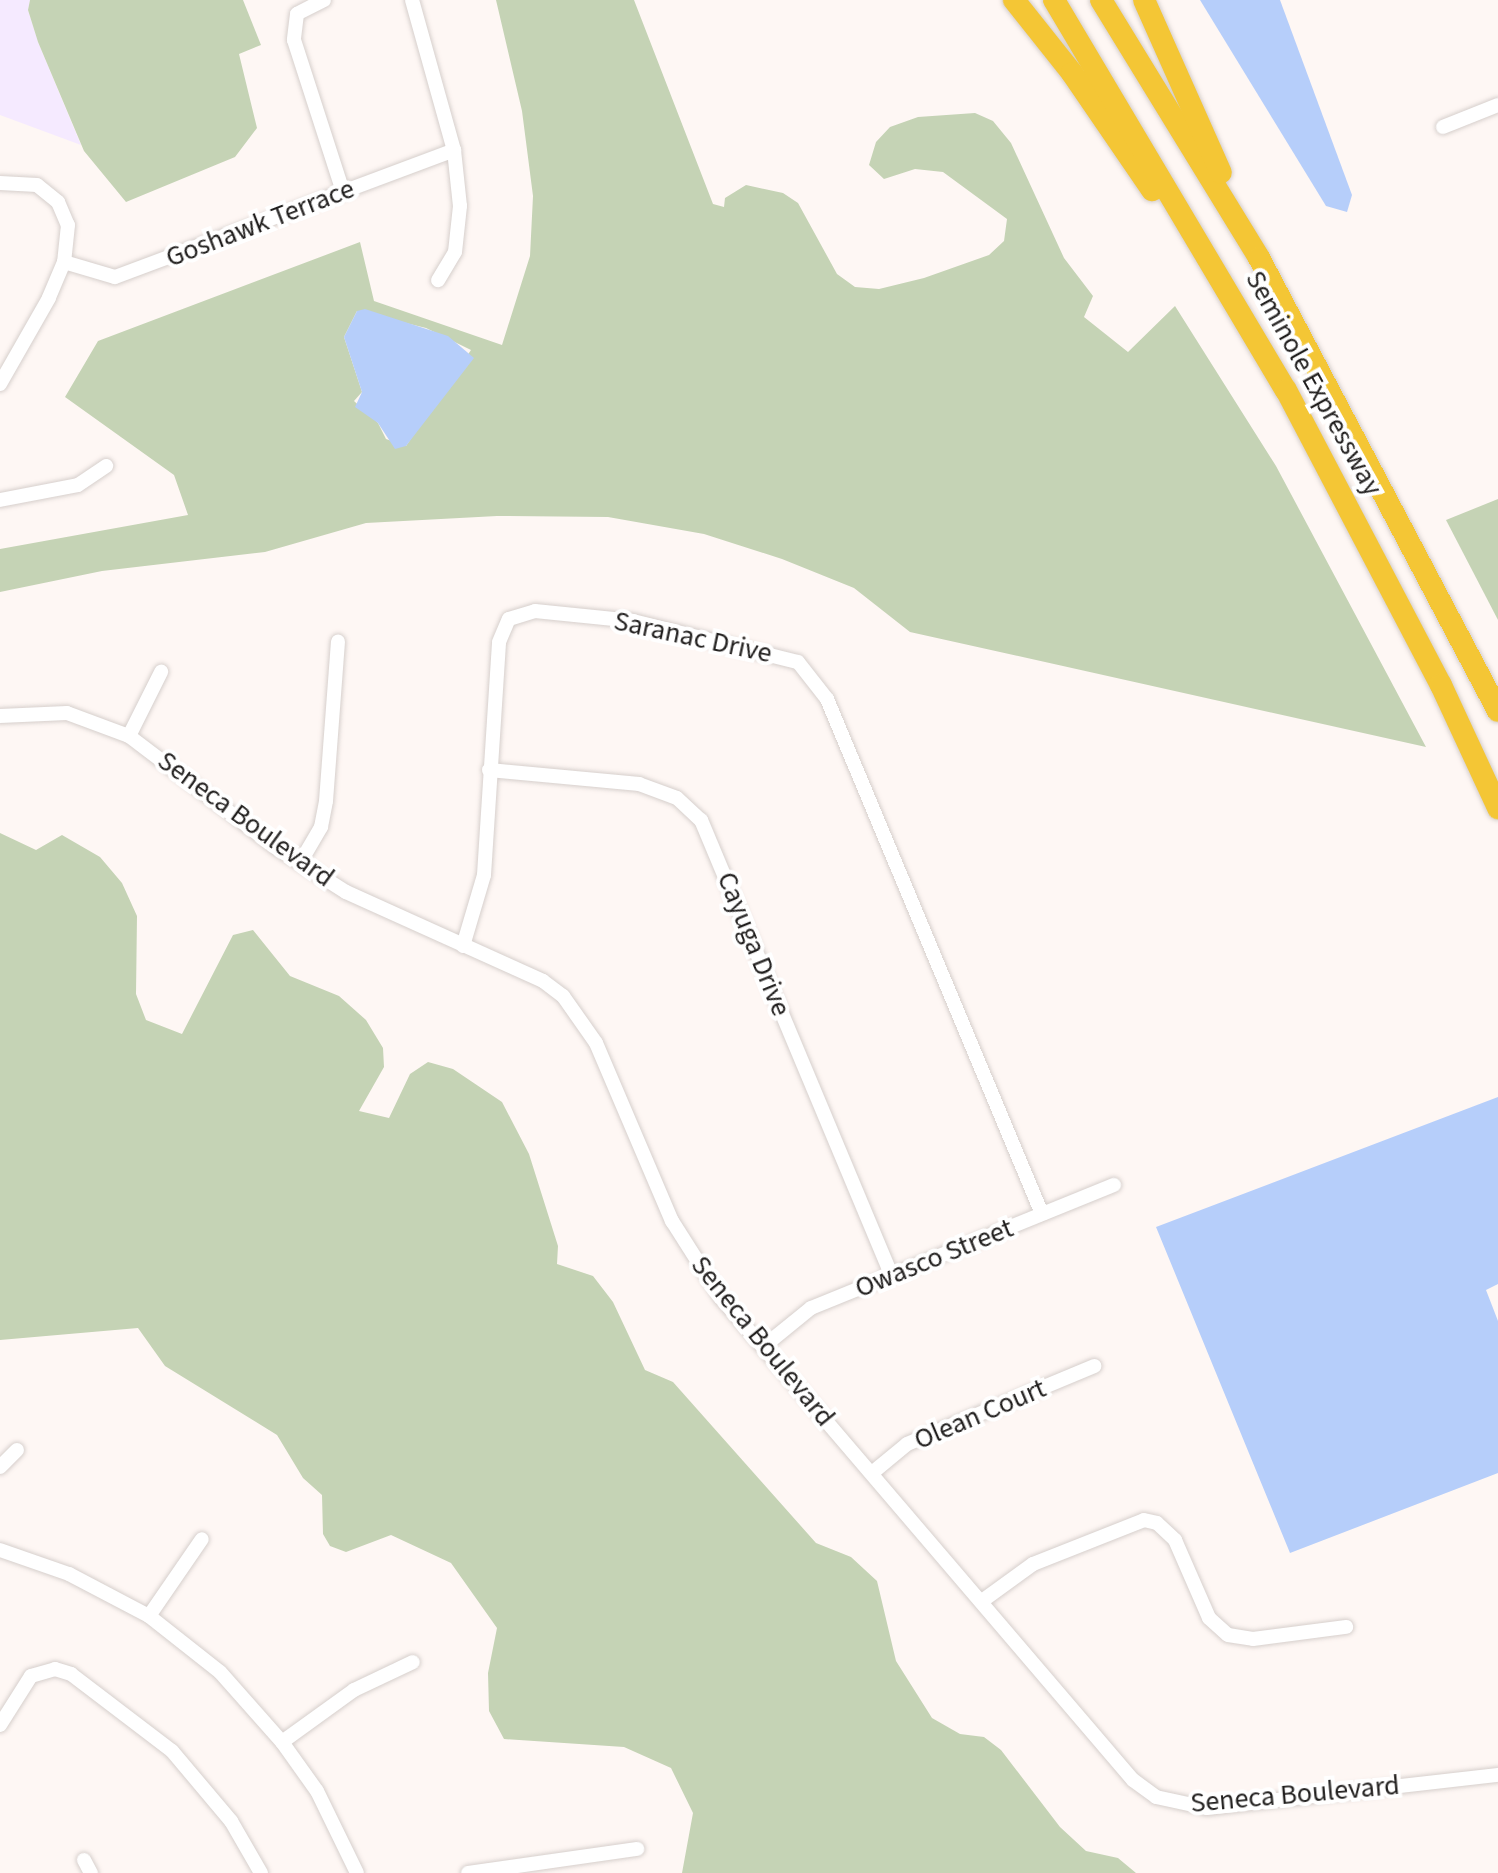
<!DOCTYPE html>
<html>
<head>
<meta charset="utf-8">
<style>
  body { margin:0 }
  #map { position:relative; width:1498px; height:1873px; overflow:hidden; background:#fef7f4; font-family:"Source Sans 3",sans-serif }
  div>[style] { position:absolute }
  .commercial>* { inset:0; background:#f5eaff }
  .green>* { inset:0; background:#c5d3b5 }
  .water>* { inset:0; background:#b6cefa }
  .roads { filter:drop-shadow(0 0 2px #d6cfcc) drop-shadow(0 0 2px #d6cfcc) }
  .minor>* { height:14px; margin:-7px; padding:0 7px; transform-origin:7px; border-radius:7px; background:#fff }
  .highway>* { height:22px; margin:-11px; padding:0 11px; transform-origin:11px; border-radius:11px; background:#f4c635 }
  span { translate:-50% -50%; white-space:nowrap; text-align:center; line-height:1.15; -webkit-text-stroke:8px #fff; paint-order:stroke }
  .street-label { font-size:28px; color:#201e1d }
</style>
</head>
<body>
<div id="map">
  <div class="commercial">
    <div style="clip-path:polygon(0 0,30px 0,28px 10px,38px 42px,81px 145px,0 115px)"></div>
  </div>
  <div class="green">
    <div style="clip-path:polygon(30px 0,243px 0,261px 45px,239px 54px,257px 128px,235px 157px,126px 202px,84px 151px,38px 42px,28px 10px)"></div>
    <div style="clip-path:polygon(evenodd,496px 0,634px 0,713px 204px,724px 207px,725px 198px,746px 185px,783px 193px,798px 203px,837px 274px,855px 287px,879px 289px,924px 278px,989px 255px,1004px 241px,1007px 219px,943px 172px,915px 169px,884px 179px,869px 165px,876px 142px,890px 127px,918px 117px,975px 113px,993px 121px,1011px 143px,1064px 258px,1093px 296px,1084px 317px,1128px 352px,1175px 306px,1276px 466px,1426px 747px,910px 632px,854px 588px,782px 559px,704px 534px,608px 517px,497px 516px,366px 523px,265px 552px,102px 571px,0 592px,0 549px,188px 515px,174px 475px,65px 397px,98px 341px,360px 242px,374px 301px,502px 345px,530px 256px,533px 196px,522px 111px,496px 0,357px 311px,426px 328px,471px 350px,406px 446px,386px 439px,378px 423px,354px 401px,362px 392px,344px 337px,357px 311px)"></div>
    <div style="clip-path:polygon(1498px 499px,1498px 620px,1446px 520px)"></div>
    <div style="clip-path:polygon(0 833px,36px 850px,62px 835px,100px 857px,122px 883px,137px 916px,136px 994px,146px 1020px,182px 1034px,233px 935px,253px 930px,290px 976px,339px 996px,366px 1020px,383px 1048px,384px 1067px,359px 1111px,389px 1118px,410px 1074px,428px 1062px,453px 1069px,502px 1102px,529px 1154px,558px 1246px,557px 1264px,593px 1276px,613px 1302px,645px 1370px,673px 1382px,816px 1543px,851px 1557px,877px 1581px,896px 1661px,932px 1718px,960px 1734px,984px 1737px,1001px 1750px,1060px 1827px,1086px 1851px,1118px 1858px,1136px 1873px,682px 1873px,693px 1813px,671px 1768px,624px 1747px,504px 1739px,489px 1711px,488px 1673px,497px 1628px,451px 1563px,391px 1535px,346px 1552px,330px 1546px,323px 1534px,322px 1495px,303px 1478px,277px 1435px,165px 1366px,138px 1328px,0 1340px)"></div>
  </div>
  <div class="water">
    <div style="clip-path:polygon(1200px 0,1280px 0,1352px 195px,1347px 212px,1326px 206px)"></div>
    <div style="clip-path:polygon(365px 309px,448px 336px,474px 358px,406px 446px,395px 449px,378px 423px,355px 407px,362px 392px,344px 337px,357px 311px)"></div>
    <div style="clip-path:polygon(1498px 1097px,1498px 1284px,1486px 1290px,1498px 1321px,1498px 1473px,1290px 1553px,1156px 1227px)"></div>
  </div>
  <div class="roads">
    <div class="minor">
      <div style="left:324px;top:0;width:30px;rotate:153deg"></div>
      <div style="left:297px;top:14px;width:26px;rotate:97deg"></div>
      <div style="left:294px;top:40px;width:160px;rotate:72.1deg"></div>
      <div style="left:412px;top:0;width:156px;rotate:74.4deg"></div>
      <div style="left:454px;top:150px;width:56px;rotate:83.9deg"></div>
      <div style="left:460px;top:206px;width:46px;rotate:96.2deg"></div>
      <div style="left:455px;top:252px;width:33px;rotate:121deg"></div>
      <div style="left:1443px;top:127px;width:59px;rotate:-21.8deg"></div>
      <div style="left:0;top:183px;width:37px;rotate:3deg"></div>
      <div style="left:37px;top:185px;width:27px;rotate:39deg"></div>
      <div style="left:58px;top:202px;width:25px;rotate:67deg"></div>
      <div style="left:68px;top:225px;width:37px;rotate:96deg"></div>
      <div style="left:64px;top:262px;width:39px;rotate:113deg"></div>
      <div style="left:49px;top:298px;width:99px;rotate:119.7deg"></div>
      <div style="left:64px;top:262px;width:53px;rotate:16.4deg"></div>
      <div style="left:115px;top:277px;width:362px;rotate:-20.5deg"></div>
      <div style="left:0;top:500px;width:79px;rotate:-10.9deg"></div>
      <div style="left:78px;top:485px;width:34px;rotate:-34deg"></div>
      <div style="left:0;top:716px;width:67px;rotate:-2.6deg"></div>
      <div style="left:67px;top:713px;width:66px;rotate:20.4deg"></div>
      <div style="left:129px;top:736px;width:183px;rotate:37.2deg"></div>
      <div style="left:275px;top:847px;width:84px;rotate:32.4deg"></div>
      <div style="left:346px;top:892px;width:216px;rotate:24.3deg"></div>
      <div style="left:543px;top:981px;width:25px;rotate:37deg"></div>
      <div style="left:563px;top:996px;width:57px;rotate:54.9deg"></div>
      <div style="left:596px;top:1043px;width:194px;rotate:66.9deg"></div>
      <div style="left:672px;top:1221px;width:91px;rotate:57.5deg"></div>
      <div style="left:721px;top:1298px;width:634px;rotate:49.48deg"></div>
      <div style="left:1133px;top:1780px;width:29px;rotate:36deg"></div>
      <div style="left:1156px;top:1797px;width:52px;rotate:12.2deg"></div>
      <div style="left:1207px;top:1808px;width:293px;rotate:-6.5deg"></div>
      <div style="left:129px;top:736px;width:72px;rotate:-63.4deg"></div>
      <div style="left:489px;top:770px;width:151px;rotate:5.3deg"></div>
      <div style="left:639px;top:784px;width:40px;rotate:20.2deg"></div>
      <div style="left:677px;top:798px;width:33px;rotate:43deg"></div>
      <div style="left:701px;top:820px;width:493px;rotate:67.3deg"></div>
      <div style="left:300px;top:863px;width:42px;rotate:-59.7deg"></div>
      <div style="left:321px;top:827px;width:26px;rotate:-79deg"></div>
      <div style="left:326px;top:801px;width:160px;rotate:-85.7deg"></div>
      <div style="left:463px;top:946px;width:74px;rotate:-73.5deg"></div>
      <div style="left:484px;top:875px;width:233px;rotate:-86.3deg"></div>
      <div style="left:499px;top:642px;width:25px;rotate:-67deg"></div>
      <div style="left:509px;top:619px;width:27px;rotate:-17deg"></div>
      <div style="left:535px;top:611px;width:99px;rotate:5.8deg"></div>
      <div style="left:633px;top:621px;width:170px;rotate:14deg"></div>
      <div style="left:798px;top:662px;width:47px;rotate:51.9deg"></div>
      <div style="left:827px;top:699px;width:558px;rotate:67.34deg"></div>
      <div style="left:763px;top:1347px;width:62px;rotate:-39.1deg"></div>
      <div style="left:811px;top:1308px;width:327px;rotate:-22.1deg"></div>
      <div style="left:0;top:1467px;width:24px;rotate:-45deg"></div>
      <div style="left:872px;top:1473px;width:45px;rotate:-39.6deg"></div>
      <div style="left:907px;top:1444px;width:203px;rotate:-22.6deg"></div>
      <div style="left:0;top:1550px;width:73px;rotate:19.2deg"></div>
      <div style="left:69px;top:1574px;width:90px;rotate:27.7deg"></div>
      <div style="left:149px;top:1616px;width:90px;rotate:38.3deg"></div>
      <div style="left:220px;top:1672px;width:94px;rotate:48.5deg"></div>
      <div style="left:282px;top:1742px;width:60px;rotate:54.5deg"></div>
      <div style="left:317px;top:1791px;width:91px;rotate:64deg"></div>
      <div style="left:982px;top:1601px;width:63px;rotate:-36deg"></div>
      <div style="left:1033px;top:1564px;width:119px;rotate:-21.6deg"></div>
      <div style="left:1144px;top:1520px;width:13px;rotate:13deg"></div>
      <div style="left:1157px;top:1523px;width:25px;rotate:43deg"></div>
      <div style="left:1175px;top:1540px;width:85px;rotate:66.4deg"></div>
      <div style="left:1209px;top:1618px;width:25px;rotate:42deg"></div>
      <div style="left:1228px;top:1635px;width:25px;rotate:9deg"></div>
      <div style="left:1253px;top:1639px;width:94px;rotate:-7.4deg"></div>
      <div style="left:149px;top:1616px;width:93px;rotate:-55.5deg"></div>
      <div style="left:0;top:1725px;width:58px;rotate:-57.7deg"></div>
      <div style="left:31px;top:1676px;width:25px;rotate:-16deg"></div>
      <div style="left:55px;top:1669px;width:17px;rotate:17deg"></div>
      <div style="left:71px;top:1674px;width:127px;rotate:37.3deg"></div>
      <div style="left:172px;top:1751px;width:92px;rotate:49.9deg"></div>
      <div style="left:231px;top:1821px;width:60px;rotate:60deg"></div>
      <div style="left:282px;top:1742px;width:89px;rotate:-35.8deg"></div>
      <div style="left:354px;top:1690px;width:65px;rotate:-25.4deg"></div>
      <div style="left:84px;top:1860px;width:15px;rotate:62deg"></div>
      <div style="left:468px;top:1873px;width:171px;rotate:-8.1deg"></div>
    </div>
    <div class="highway">
      <div style="left:1014px;top:0;width:93px;rotate:51.5deg"></div>
      <div style="left:1072px;top:73px;width:142px;rotate:55.6deg"></div>
      <div style="left:1054px;top:0;width:454px;rotate:59.3deg"></div>
      <div style="left:1286px;top:390px;width:333px;rotate:62.3deg"></div>
      <div style="left:1441px;top:685px;width:136px;rotate:65.1deg"></div>
      <div style="left:1101px;top:0;width:303px;rotate:58.5deg"></div>
      <div style="left:1259px;top:258px;width:512px;rotate:62.18deg"></div>
      <div style="left:1144px;top:0;width:189px;rotate:66deg"></div>
    </div>
  </div>
  <div class="street-label">
    <span style="left:260px;top:223px;rotate:-21deg">Goshawk Terrace</span>
    <span style="left:1314px;top:383px;rotate:61deg">Seminole Expressway</span>
    <span style="left:693px;top:637px;rotate:12deg">Saranac Drive</span>
    <span style="left:246px;top:819px;rotate:36deg">Seneca Boulevard</span>
    <span style="left:754px;top:944px;rotate:68deg">Cayuga Drive</span>
    <span style="left:934px;top:1258px;rotate:-22deg">Owasco Street</span>
    <span style="left:763px;top:1341px;rotate:51deg">Seneca Boulevard</span>
    <span style="left:980px;top:1414px;rotate:-23deg">Olean Court</span>
    <span style="left:1295px;top:1794px;rotate:-5deg">Seneca Boulevard</span>
  </div>
</div>
</body>
</html>
